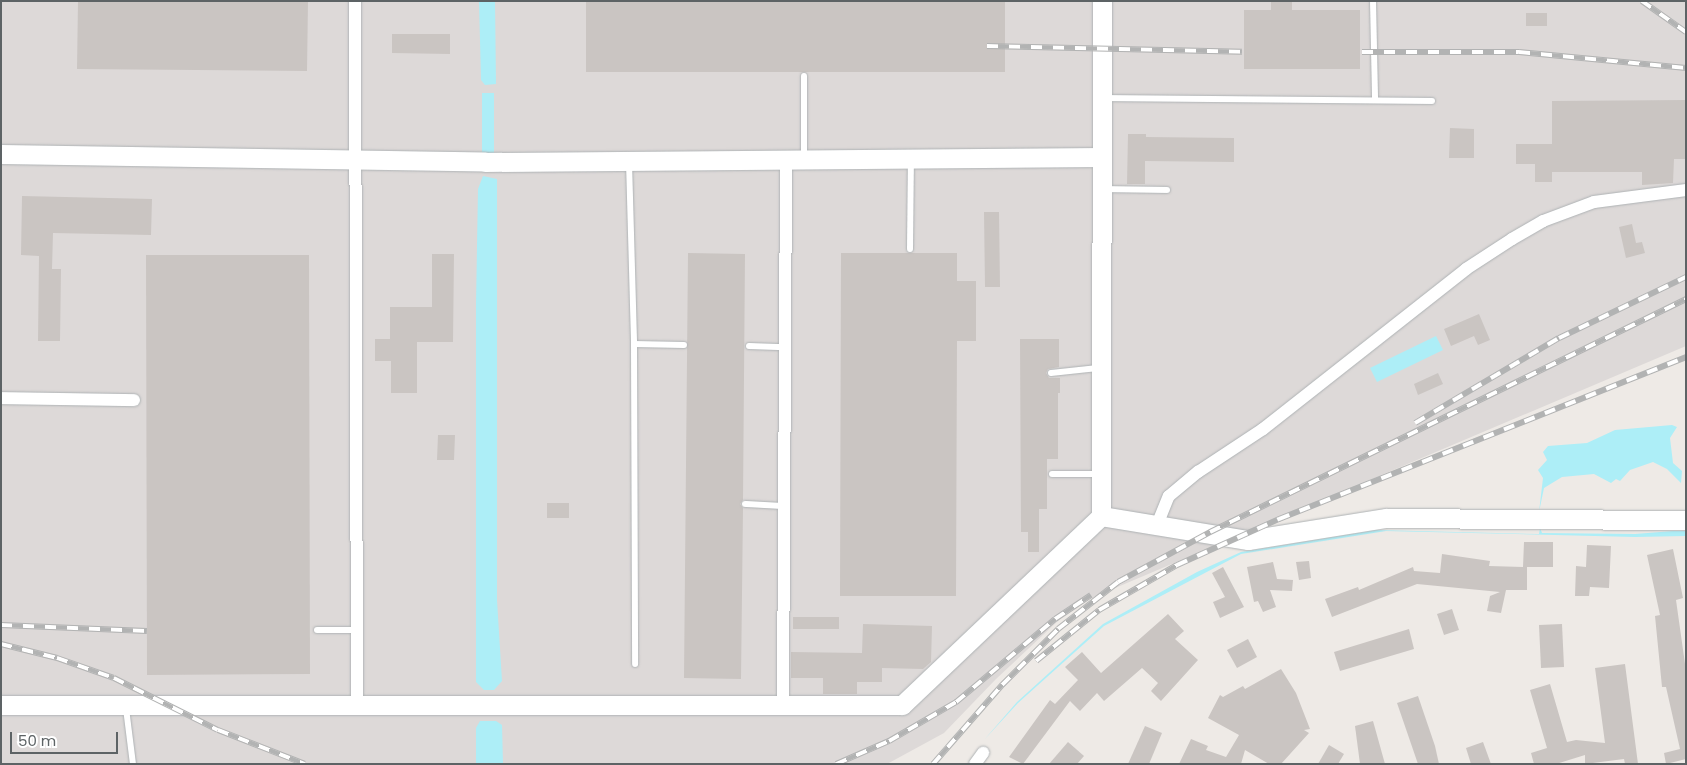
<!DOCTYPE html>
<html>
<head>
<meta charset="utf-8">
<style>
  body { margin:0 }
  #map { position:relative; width:1687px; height:765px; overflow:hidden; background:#eeeae6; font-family:Poppins,sans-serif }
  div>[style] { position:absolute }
  .industrial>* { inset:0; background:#ddd9d8 }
  .water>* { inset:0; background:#adeef7 }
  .building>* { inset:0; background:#cac5c2 }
  .roads { filter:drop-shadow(0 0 1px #aeb2b4) drop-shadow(0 0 1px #aeb2b4) }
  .lane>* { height:6px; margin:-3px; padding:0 3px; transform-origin:3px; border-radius:3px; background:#fff }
  .street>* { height:12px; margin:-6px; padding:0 6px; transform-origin:6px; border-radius:6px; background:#fff }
  .secondary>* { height:19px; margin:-9.5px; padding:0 9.5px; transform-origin:9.5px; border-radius:9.5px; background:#fff }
  .rail>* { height:5.5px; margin-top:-2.75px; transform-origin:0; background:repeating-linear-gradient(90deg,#fff 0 11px,#b2b3b3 0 22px); box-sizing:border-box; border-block:1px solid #b2b3b3 }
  span { translate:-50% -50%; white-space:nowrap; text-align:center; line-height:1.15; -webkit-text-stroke:4px #fff; paint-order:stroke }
  .frame { position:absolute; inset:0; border:2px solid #5d6365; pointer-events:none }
  .scale { position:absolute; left:10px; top:732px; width:108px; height:22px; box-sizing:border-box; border:2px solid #5d6365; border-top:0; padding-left:6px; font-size:15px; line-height:18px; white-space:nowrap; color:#5d6365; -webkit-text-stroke:4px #fff; paint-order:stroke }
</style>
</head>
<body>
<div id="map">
  <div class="industrial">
    <div style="clip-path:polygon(1px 1px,1686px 1px,1686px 346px,1075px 605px,996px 679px,944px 733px,887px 764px,1px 764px)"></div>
  </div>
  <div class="water">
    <div style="clip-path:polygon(479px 1px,495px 1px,496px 84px,485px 85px,481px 80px)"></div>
    <div style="clip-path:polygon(482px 93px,494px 93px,494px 156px,482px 156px)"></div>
    <div style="clip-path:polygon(483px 176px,497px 179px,497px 600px,502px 681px,494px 690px,484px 690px,476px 682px,476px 303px,478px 189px)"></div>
    <div style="clip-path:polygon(1436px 336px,1443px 350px,1377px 382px,1370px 368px)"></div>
    <div style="clip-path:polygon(1672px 425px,1677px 427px,1670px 438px,1673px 463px,1682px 471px,1681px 483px,1667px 469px,1653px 462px,1630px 470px,1620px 481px,1616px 479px,1611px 483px,1594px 474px,1562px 477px,1544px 488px,1539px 512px,1543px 478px,1538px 470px,1547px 460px,1543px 452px,1548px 446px,1587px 443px,1615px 430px)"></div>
    <div style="clip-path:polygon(1540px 528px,1542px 533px,1635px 534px,1673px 531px,1686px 531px,1686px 536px,1635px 537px,1386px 531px,1241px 554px,1104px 626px,1018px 703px,984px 740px,1017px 702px,1103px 624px,1197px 572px,1241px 552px,1376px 530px,1539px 534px)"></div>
    <div style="clip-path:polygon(480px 721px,496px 721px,502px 725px,503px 764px,476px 764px,476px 728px)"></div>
  </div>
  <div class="building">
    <div style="clip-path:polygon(78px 1px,308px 1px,307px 71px,77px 69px)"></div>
    <div style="clip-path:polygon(586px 1px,1005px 1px,1005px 72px,586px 72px)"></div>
    <div style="clip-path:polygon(1271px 1px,1292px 1px,1292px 10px,1360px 10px,1360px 69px,1244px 69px,1244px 10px,1271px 10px)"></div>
    <div style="clip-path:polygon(1526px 13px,1547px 13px,1547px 26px,1526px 26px)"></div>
    <div style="clip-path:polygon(392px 34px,450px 34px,450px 54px,392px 53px)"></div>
    <div style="clip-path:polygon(1686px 100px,1686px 159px,1674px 159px,1673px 183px,1642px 185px,1642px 172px,1552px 172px,1552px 182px,1535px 182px,1535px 164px,1516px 164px,1516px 144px,1552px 144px,1552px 101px)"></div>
    <div style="clip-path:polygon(1450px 128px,1474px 129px,1474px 158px,1449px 158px)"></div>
    <div style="clip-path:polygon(1128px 134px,1146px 134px,1146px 137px,1234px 138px,1234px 162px,1145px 161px,1145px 184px,1127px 184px)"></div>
    <div style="clip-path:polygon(22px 196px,152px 199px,151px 235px,53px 233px,52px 269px,61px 269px,60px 341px,38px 341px,39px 256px,21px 255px)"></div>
    <div style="clip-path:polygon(984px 212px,999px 212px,1000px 287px,985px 287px)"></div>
    <div style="clip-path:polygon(1632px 224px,1636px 243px,1642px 242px,1645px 253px,1626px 258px,1619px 227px)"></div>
    <div style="clip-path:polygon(688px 253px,745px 254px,743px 500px,740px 504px,743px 508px,741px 679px,684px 678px)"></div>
    <div style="clip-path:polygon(841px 253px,957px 253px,957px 281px,976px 281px,976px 341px,957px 341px,956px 596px,840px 596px)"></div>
    <div style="clip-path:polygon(432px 254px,454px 254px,453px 342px,417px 342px,417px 393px,391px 393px,391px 361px,375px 361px,375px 339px,390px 339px,390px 307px,432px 307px)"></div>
    <div style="clip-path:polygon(146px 255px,309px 255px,310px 674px,147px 675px)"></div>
    <div style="clip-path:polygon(1479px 314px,1490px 340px,1478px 345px,1474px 336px,1451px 346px,1444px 329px)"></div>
    <div style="clip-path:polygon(1020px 339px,1059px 339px,1059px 367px,1048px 369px,1046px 373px,1049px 378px,1060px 378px,1060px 393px,1058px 393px,1058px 459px,1047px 459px,1047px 509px,1039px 509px,1039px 552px,1028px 552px,1028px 532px,1021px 532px)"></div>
    <div style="clip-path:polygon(1438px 373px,1443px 384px,1418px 395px,1414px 384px)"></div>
    <div style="clip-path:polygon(438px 435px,455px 435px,454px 460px,437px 460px)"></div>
    <div style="clip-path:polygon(547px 503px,569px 503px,569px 518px,547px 518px)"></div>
    <div style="clip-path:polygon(1524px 542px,1553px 542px,1553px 567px,1527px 567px,1527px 590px,1506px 590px,1501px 613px,1487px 611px,1490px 596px,1500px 592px,1417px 584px,1332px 617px,1325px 599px,1358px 587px,1359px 590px,1413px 567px,1414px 571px,1440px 573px,1442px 554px,1490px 561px,1489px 566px,1523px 567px)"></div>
    <div style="clip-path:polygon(1587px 545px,1611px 546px,1609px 588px,1590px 587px,1589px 596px,1575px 596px,1576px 566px,1586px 567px)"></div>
    <div style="clip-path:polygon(1673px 549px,1683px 598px,1676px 600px,1686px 671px,1686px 759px,1666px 764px,1664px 753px,1680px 749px,1666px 687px,1662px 687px,1655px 616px,1660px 615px,1647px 555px)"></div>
    <div style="clip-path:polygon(1309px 561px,1311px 578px,1299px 580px,1296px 562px)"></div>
    <div style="clip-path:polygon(1273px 562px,1277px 579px,1293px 580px,1292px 591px,1270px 590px,1276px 607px,1263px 612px,1258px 601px,1254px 602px,1247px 567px)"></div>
    <div style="clip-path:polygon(1223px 567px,1244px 607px,1220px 618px,1213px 602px,1225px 597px,1212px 573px)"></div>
    <div style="clip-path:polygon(1452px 609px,1459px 630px,1444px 635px,1437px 614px)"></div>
    <div style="clip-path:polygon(1168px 614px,1184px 631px,1175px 639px,1198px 660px,1161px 701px,1151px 691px,1158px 683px,1142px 668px,1104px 701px,1097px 693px,1080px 711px,1070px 701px,1023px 764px,1009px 757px,1050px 700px,1055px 704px,1078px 680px,1065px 667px,1082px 652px,1101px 673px)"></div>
    <div style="clip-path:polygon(793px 617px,839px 617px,839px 629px,793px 629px)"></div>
    <div style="clip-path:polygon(863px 624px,932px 626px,931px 662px,923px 669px,882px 668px,882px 682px,857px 682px,857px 694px,823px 694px,823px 678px,791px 678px,791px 652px,862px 653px)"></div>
    <div style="clip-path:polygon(1562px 624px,1564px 667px,1541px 668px,1539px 625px)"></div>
    <div style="clip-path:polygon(1409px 629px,1414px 649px,1340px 671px,1334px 652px)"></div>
    <div style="clip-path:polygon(1248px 639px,1257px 657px,1237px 668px,1227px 650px)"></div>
    <div style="clip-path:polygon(1625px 664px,1638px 764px,1625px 764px,1624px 759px,1585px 764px,1585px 755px,1556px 764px,1534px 764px,1531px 753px,1547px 748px,1530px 690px,1550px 684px,1567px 742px,1576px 740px,1605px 743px,1595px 668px)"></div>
    <div style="clip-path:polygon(1281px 669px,1296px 693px,1310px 729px,1304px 730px,1309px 733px,1281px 764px,1269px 764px,1245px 750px,1241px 764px,1179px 764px,1191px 739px,1208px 746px,1206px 750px,1226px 757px,1239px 735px,1208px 718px,1220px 695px,1223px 697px,1243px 686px,1245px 689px)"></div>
    <div style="clip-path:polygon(1418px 696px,1435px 746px,1439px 764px,1418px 764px,1397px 703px)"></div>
    <div style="clip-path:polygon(1373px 721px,1385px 764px,1360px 764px,1355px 726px)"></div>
    <div style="clip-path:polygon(1145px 726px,1162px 733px,1149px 764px,1128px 764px)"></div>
    <div style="clip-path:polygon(1068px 742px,1084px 756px,1077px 764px,1049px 764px)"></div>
    <div style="clip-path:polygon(1483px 742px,1491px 764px,1471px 764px,1466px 748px)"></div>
    <div style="clip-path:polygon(1329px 745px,1344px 754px,1338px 764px,1318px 764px)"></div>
  </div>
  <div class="roads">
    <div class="lane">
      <div style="left:1373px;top:1px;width:99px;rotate:88.8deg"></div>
      <div style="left:804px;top:76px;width:82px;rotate:90deg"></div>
      <div style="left:1103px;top:98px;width:329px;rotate:0.5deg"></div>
      <div style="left:629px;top:162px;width:182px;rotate:88.4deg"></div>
      <div style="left:634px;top:344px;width:320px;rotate:89.8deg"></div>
      <div style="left:1103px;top:189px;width:64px;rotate:0.9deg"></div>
      <div style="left:910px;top:249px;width:90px;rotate:-89.4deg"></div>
      <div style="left:634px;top:344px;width:50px;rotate:1.1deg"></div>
      <div style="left:749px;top:346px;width:36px;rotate:2deg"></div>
      <div style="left:1051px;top:373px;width:47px;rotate:-6.1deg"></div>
      <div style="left:1052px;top:474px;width:48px"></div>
      <div style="left:745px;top:504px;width:39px;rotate:3deg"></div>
      <div style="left:317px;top:630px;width:40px"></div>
      <div style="left:126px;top:708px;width:56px;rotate:82.9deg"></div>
    </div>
    <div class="street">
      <div style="left:355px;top:1px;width:703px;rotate:89.84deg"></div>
      <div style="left:1px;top:398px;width:133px;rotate:0.9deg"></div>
      <div style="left:1157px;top:525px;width:31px;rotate:-68deg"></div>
      <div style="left:1169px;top:496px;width:38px;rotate:-40deg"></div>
      <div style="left:1198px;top:472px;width:78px;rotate:-33.5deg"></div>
      <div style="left:1263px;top:429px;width:258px;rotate:-38.2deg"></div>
      <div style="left:1466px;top:269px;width:55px;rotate:-33.1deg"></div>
      <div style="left:1512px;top:239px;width:36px;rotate:-30deg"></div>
      <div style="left:1543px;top:221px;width:54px;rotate:-20.4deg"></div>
      <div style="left:1594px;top:202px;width:93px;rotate:-7.4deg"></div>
      <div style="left:783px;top:704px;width:545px;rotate:-89.68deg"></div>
      <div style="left:975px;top:764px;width:14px;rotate:-54deg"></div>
    </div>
    <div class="secondary">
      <div style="left:1px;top:154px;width:484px;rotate:0.9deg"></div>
      <div style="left:485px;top:162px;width:617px;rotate:-0.46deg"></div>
      <div style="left:1101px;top:516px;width:149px;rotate:9.3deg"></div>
      <div style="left:1248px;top:540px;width:140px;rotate:-9.1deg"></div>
      <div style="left:1386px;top:518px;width:300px;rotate:0.4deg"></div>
      <div style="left:1px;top:705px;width:901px"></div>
      <div style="left:902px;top:705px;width:274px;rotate:-43.5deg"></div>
      <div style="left:1101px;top:516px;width:515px;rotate:-89.89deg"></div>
    </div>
  </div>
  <div class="rail">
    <div style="left:1642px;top:1px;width:54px;rotate:35.2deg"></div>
    <div style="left:987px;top:46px;width:255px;rotate:1.3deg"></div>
    <div style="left:1362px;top:52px;width:157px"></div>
    <div style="left:1519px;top:52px;width:168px;rotate:5.5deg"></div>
    <div style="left:1415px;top:423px;width:167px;rotate:-30.6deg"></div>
    <div style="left:1559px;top:338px;width:141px;rotate:-25.7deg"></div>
    <div style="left:1px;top:625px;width:146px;rotate:2.4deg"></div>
    <div style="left:1px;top:644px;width:58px;rotate:14deg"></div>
    <div style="left:57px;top:658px;width:60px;rotate:19.3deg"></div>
    <div style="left:114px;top:678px;width:116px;rotate:26.6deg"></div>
    <div style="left:218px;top:730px;width:93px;rotate:21.3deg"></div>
    <div style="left:1036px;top:661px;width:81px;rotate:-39deg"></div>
    <div style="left:1099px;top:610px;width:90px;rotate:-30deg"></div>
    <div style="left:1177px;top:565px;width:112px;rotate:-24.3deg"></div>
    <div style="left:1279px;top:519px;width:438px;rotate:-21.7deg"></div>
    <div style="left:836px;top:764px;width:58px;rotate:-23.5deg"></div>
    <div style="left:889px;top:741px;width:78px;rotate:-30.2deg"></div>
    <div style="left:956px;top:702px;width:129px;rotate:-40deg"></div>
    <div style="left:1055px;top:619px;width:43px;rotate:-33.7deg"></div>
    <div style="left:933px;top:764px;width:105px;rotate:-48.9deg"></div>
    <div style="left:1002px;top:685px;width:79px;rotate:-45deg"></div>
    <div style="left:1058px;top:629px;width:76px;rotate:-38.1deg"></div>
    <div style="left:1118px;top:582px;width:105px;rotate:-28.5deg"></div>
    <div style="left:1210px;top:532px;width:530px;rotate:-26.08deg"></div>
  </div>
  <div class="frame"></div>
  <div class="scale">50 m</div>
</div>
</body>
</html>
